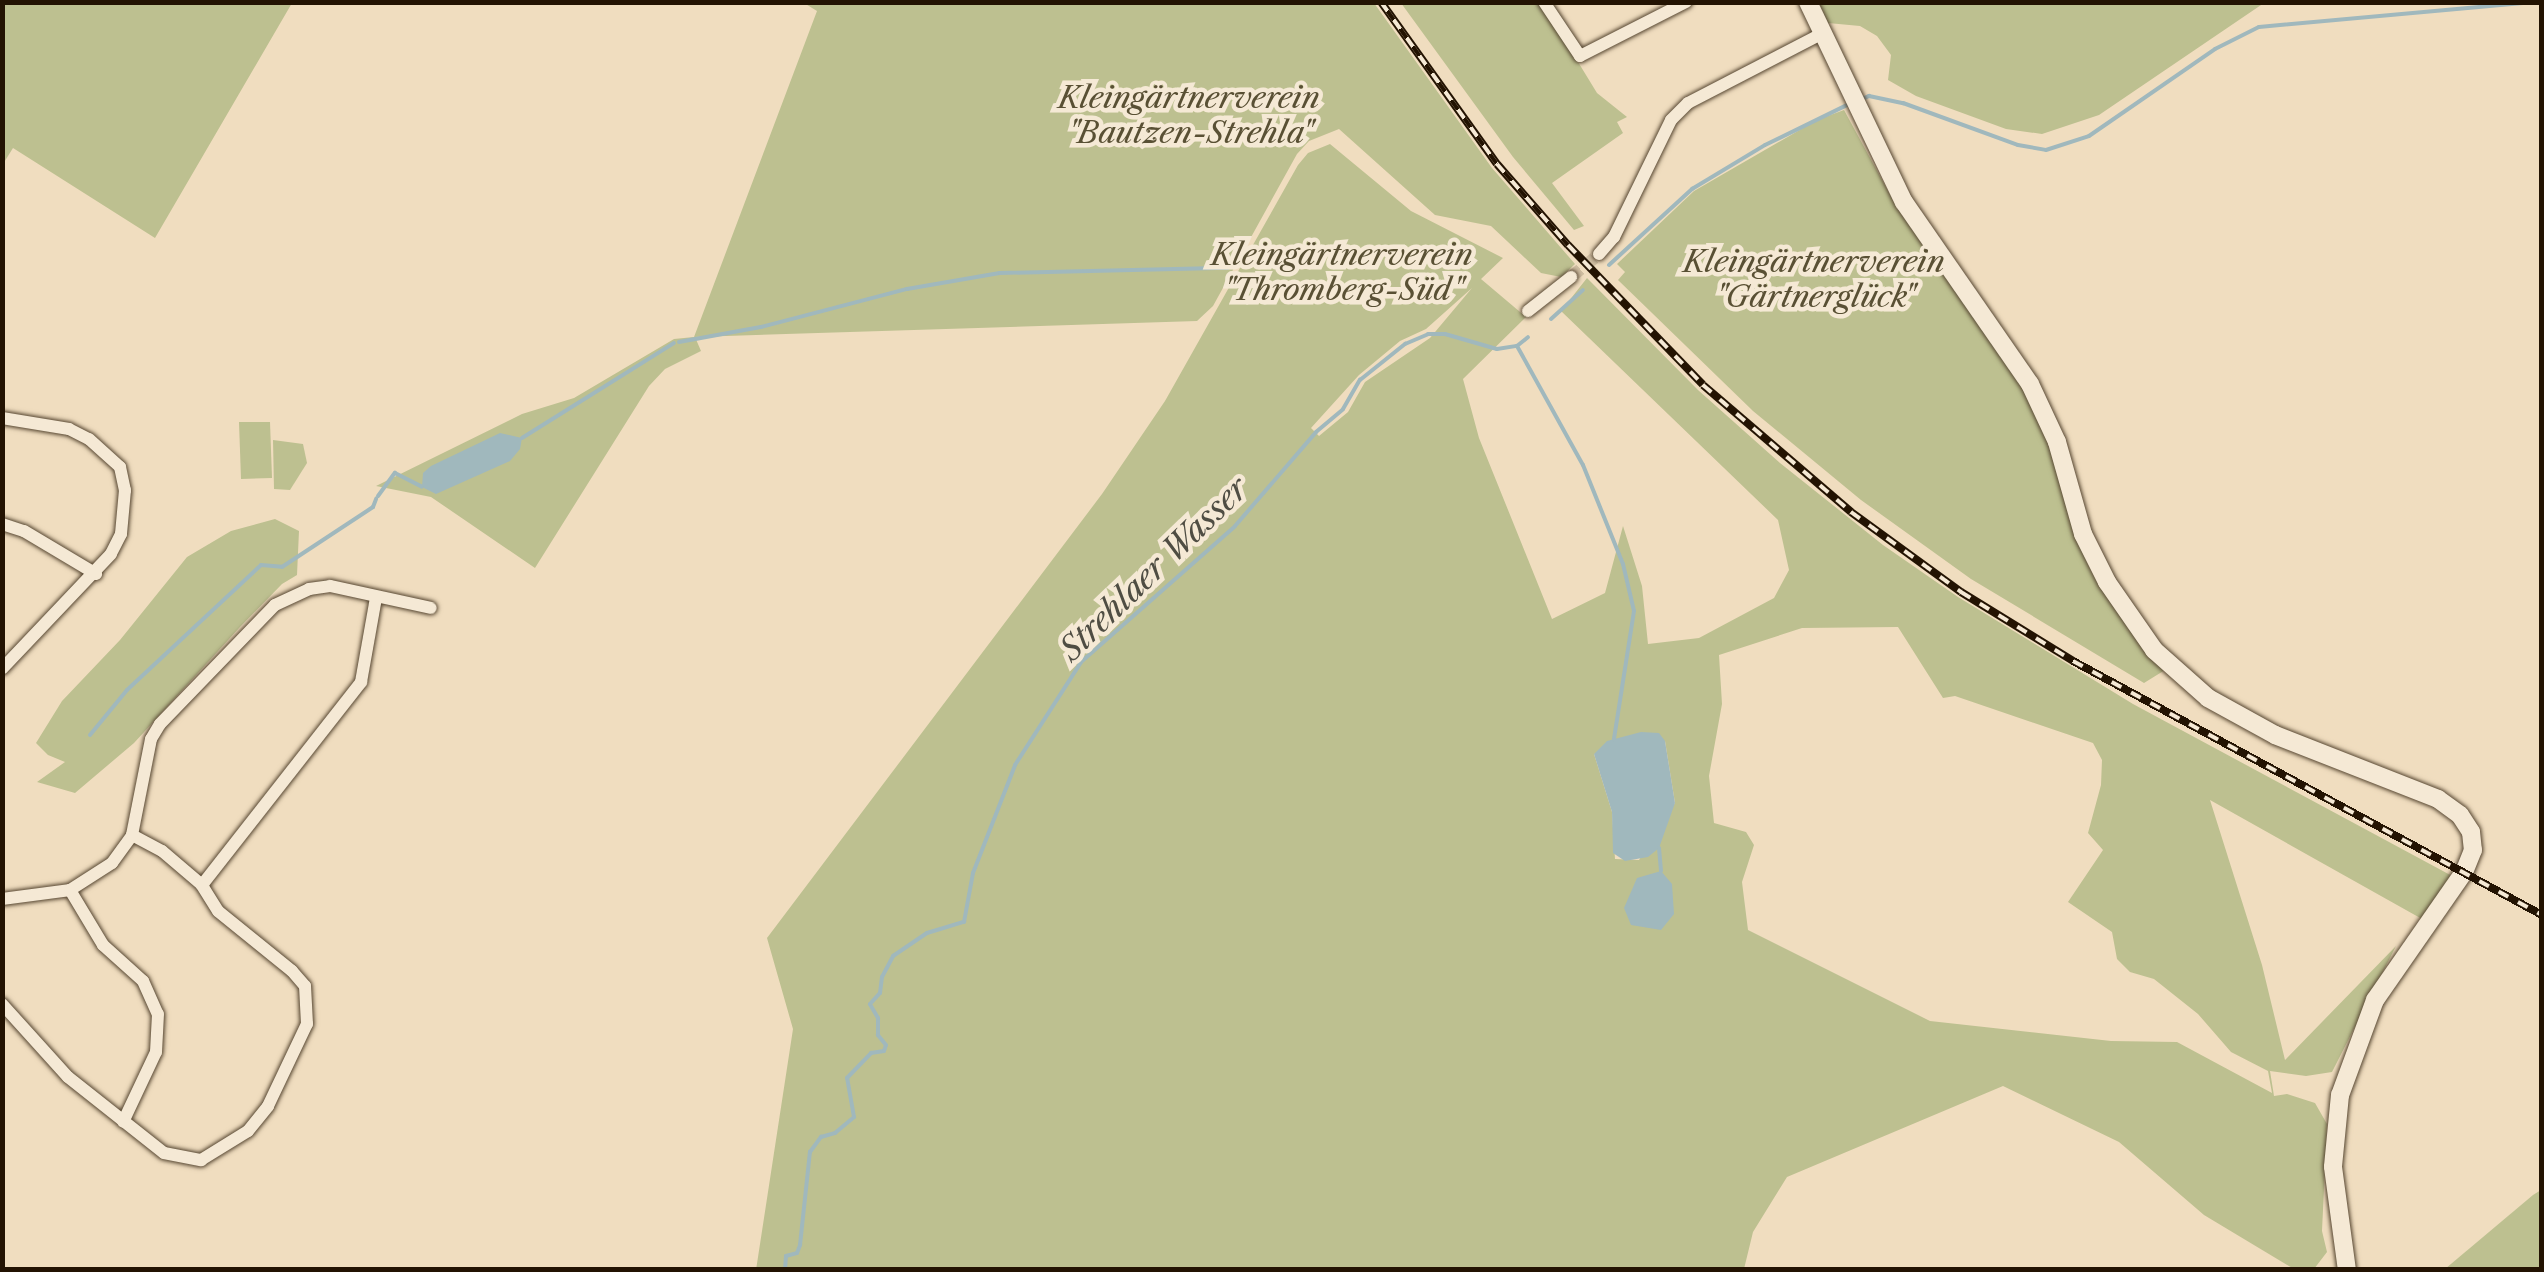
<!DOCTYPE html>
<html>
<head>
<meta charset="utf-8">
<style>
  body { margin:0 }
  #map { position:relative; width:2544px; height:1272px; overflow:hidden; background:#f0ddbf; font-family:"Libre Caslon Text",serif }
  div>[style] { position:absolute }
  .green>* { inset:0; background:#bdc090 }
  .water>* { inset:0; background:#a0b8bd }
  .stream>* { height:4px; margin:-2px; padding:0 2px; transform-origin:2px; border-radius:2px; background:#a0b8bd }
  .street-tunnel>* { height:12px; margin-top:-6px; transform-origin:0; background:repeating-linear-gradient(90deg,#d1bfa3 0 12px,transparent 0 18px) }
  .roads { filter:drop-shadow(0 0 2px #564631) drop-shadow(0 0 2px #564631) }
  .street>* { height:12px; margin:-6px; padding:0 6px; transform-origin:6px; border-radius:6px; background:#f5e9d5 }
  .secondary>* { height:18px; margin:-9px; padding:0 9px; transform-origin:9px; border-radius:9px; background:#f5e9d5 }
  .rail>* { height:8px; margin-top:-4px; transform-origin:0; background:repeating-linear-gradient(90deg,#f5e9d5 0 11px,#231302 0 22px); box-sizing:border-box; border-block:2px solid #231302 }
  span { translate:-50% -50%; white-space:nowrap; text-align:center; line-height:1.15; -webkit-text-stroke:9px #f5e9d5; paint-order:stroke }
  .park-label { font-size:30px; color:#595034; font-style:italic }
  .water-label { font-size:32px; color:#4f4d43; font-style:italic }
  .frame { position:absolute; inset:0; border:5px solid #231302; pointer-events:none }
</style>
</head>
<body>
<div id="map">
  <div class="green">
    <div style="clip-path:polygon(3px 2px,292px 2px,292px 3px,155px 238px,13px 148px,3px 164px)"></div>
    <div style="clip-path:polygon(804px 3px,1374px 3px,1492px 168px,1575px 264px,1561px 277px,1541px 273px,1491px 226px,1435px 215px,1339px 129px,1309px 141px,1297px 154px,1213px 306px,1197px 321px,695px 337px,701px 351px,665px 369px,649px 386px,535px 568px,431px 497px,376px 486px,522px 414px,574px 398px,674px 339px,694px 337px,817px 11px)"></div>
    <div style="clip-path:polygon(1401px 3px,1542px 3px,1597px 93px,1627px 117px,1617px 122px,1623px 133px,1552px 183px,1584px 226px,1574px 230px,1513px 157px)"></div>
    <div style="clip-path:polygon(1819px 3px,2264px 3px,2099px 115px,2042px 134px,2006px 129px,1916px 96px,1888px 80px,1891px 55px,1877px 36px,1860px 26px,1828px 23px)"></div>
    <div style="clip-path:polygon(1844px 110px,1894px 202px,2036px 402px,2067px 508px,2095px 571px,2127px 627px,2165px 670px,2144px 683px,1971px 579px,1861px 500px,1753px 411px,1618px 280px,1625px 272px,1617px 264px,1694px 191px,1817px 120px)"></div>
    <div style="clip-path:polygon(evenodd,1330px 144px,1411px 211px,1503px 258px,1481px 279px,1526px 317px,1463px 379px,1479px 438px,1552px 619px,1605px 593px,1623px 526px,1642px 586px,1648px 644px,1699px 638px,1774px 598px,1789px 570px,1778px 520px,1561px 311px,1587px 278px,1698px 390px,1780px 463px,1883px 545px,1958px 597px,2133px 704px,2454px 877px,2422px 919px,2210px 800px,2262px 965px,2285px 1060px,2396px 946px,2332px 1072px,2306px 1076px,2270px 1071px,2274px 1096px,2287px 1094px,2315px 1103px,2327px 1124px,2322px 1231px,2327px 1252px,2314px 1269px,2294px 1269px,2204px 1215px,2119px 1142px,2003px 1086px,1787px 1177px,1753px 1232px,1744px 1269px,756px 1270px,793px 1029px,767px 938px,1102px 494px,1165px 401px,1298px 165px,1308px 153px,1330px 144px,1472px 288px,1430px 338px,1365px 382px,1348px 412px,1319px 436px,1311px 428px,1359px 375px,1400px 341px,1426px 329px,1472px 288px,1330px 144px,1898px 627px,1943px 698px,1955px 696px,2093px 743px,2102px 760px,2101px 785px,2088px 833px,2103px 850px,2068px 902px,2112px 932px,2117px 959px,2130px 972px,2154px 979px,2198px 1014px,2231px 1052px,2268px 1071px,2272px 1093px,2177px 1042px,2111px 1041px,1930px 1021px,1748px 930px,1742px 882px,1754px 845px,1746px 832px,1714px 823px,1709px 776px,1722px 704px,1719px 655px,1802px 628px,1898px 627px,1330px 144px,1665px 741px,1675px 803px,1639px 860px,1615px 859px,1612px 812px,1594px 754px,1665px 741px)"></div>
    <div style="clip-path:polygon(239px 422px,270px 422px,272px 478px,241px 479px)"></div>
    <div style="clip-path:polygon(273px 440px,303px 444px,307px 463px,290px 490px,274px 489px)"></div>
    <div style="clip-path:polygon(275px 519px,299px 531px,297px 575px,282px 584px,240px 627px,134px 743px,75px 793px,37px 782px,65px 762px,48px 755px,36px 743px,62px 701px,120px 640px,187px 557px,231px 531px)"></div>
    <div style="clip-path:polygon(2541px 1190px,2541px 1269px,2445px 1269px,2533px 1195px)"></div>
  </div>
  <div class="water">
    <div style="clip-path:polygon(500px 433px,522px 438px,520px 449px,510px 461px,436px 494px,422px 487px,423px 473px,431px 466px)"></div>
    <div style="clip-path:polygon(1641px 732px,1659px 733px,1665px 741px,1675px 803px,1659px 848px,1648px 857px,1625px 861px,1613px 853px,1612px 812px,1594px 754px,1607px 741px)"></div>
    <div style="clip-path:polygon(1661px 871px,1672px 884px,1674px 914px,1661px 930px,1631px 925px,1624px 908px,1637px 878px)"></div>
  </div>
  <div class="stream">
    <div style="left:1860px;top:100px;width:10px;rotate:-24deg"></div>
    <div style="left:1869px;top:96px;width:35px;rotate:12deg"></div>
    <div style="left:1903px;top:103px;width:122px;rotate:20.1deg"></div>
    <div style="left:2018px;top:145px;width:28px;rotate:10deg"></div>
    <div style="left:2046px;top:150px;width:45px;rotate:-18deg"></div>
    <div style="left:2089px;top:136px;width:153px;rotate:-34.6deg"></div>
    <div style="left:2215px;top:49px;width:49px;rotate:-26.6deg"></div>
    <div style="left:2259px;top:27px;width:276px;rotate:-5.2deg"></div>
    <div style="left:1609px;top:265px;width:113px;rotate:-42.5deg"></div>
    <div style="left:1692px;top:189px;width:85px;rotate:-31.1deg"></div>
    <div style="left:1765px;top:145px;width:96px;rotate:-26deg"></div>
    <div style="left:1551px;top:319px;width:43px;rotate:-42.2deg"></div>
    <div style="left:679px;top:342px;width:83px;rotate:-10.4deg"></div>
    <div style="left:761px;top:327px;width:151px;rotate:-14.6deg"></div>
    <div style="left:907px;top:289px;width:94px;rotate:-9.8deg"></div>
    <div style="left:1000px;top:273px;width:228px;rotate:-1.3deg"></div>
    <div style="left:1517px;top:346px;width:136px;rotate:61deg"></div>
    <div style="left:1583px;top:465px;width:107px;rotate:68deg"></div>
    <div style="left:1623px;top:564px;width:48px;rotate:76.8deg"></div>
    <div style="left:1634px;top:611px;width:130px;rotate:98.9deg"></div>
    <div style="left:522px;top:438px;width:179px;rotate:-32deg"></div>
    <div style="left:378px;top:496px;width:29px;rotate:-54deg"></div>
    <div style="left:395px;top:473px;width:30px;rotate:27deg"></div>
    <div style="left:90px;top:735px;width:58px;rotate:-50.6deg"></div>
    <div style="left:127px;top:690px;width:183px;rotate:-43deg"></div>
    <div style="left:261px;top:565px;width:21px;rotate:5deg"></div>
    <div style="left:282px;top:567px;width:109px;rotate:-33.4deg"></div>
    <div style="left:373px;top:507px;width:9px;rotate:-69deg"></div>
    <div style="left:1659px;top:848px;width:23px;rotate:85deg"></div>
    <div style="left:785px;top:1270px;width:14px;rotate:-86deg"></div>
    <div style="left:786px;top:1256px;width:11px;rotate:-15deg"></div>
    <div style="left:797px;top:1253px;width:9px;rotate:-69deg"></div>
    <div style="left:800px;top:1245px;width:94px;rotate:-83.9deg"></div>
    <div style="left:810px;top:1152px;width:19px;rotate:-54deg"></div>
    <div style="left:821px;top:1137px;width:15px;rotate:-16deg"></div>
    <div style="left:835px;top:1133px;width:25px;rotate:-40deg"></div>
    <div style="left:854px;top:1117px;width:40px;rotate:-100deg"></div>
    <div style="left:847px;top:1078px;width:35px;rotate:-46deg"></div>
    <div style="left:871px;top:1053px;width:13px;rotate:-9deg"></div>
    <div style="left:884px;top:1051px;width:6px;rotate:-72deg"></div>
    <div style="left:886px;top:1045px;width:13px;rotate:-129deg"></div>
    <div style="left:878px;top:1035px;width:17px;rotate:-90deg"></div>
    <div style="left:878px;top:1018px;width:16px;rotate:-120deg"></div>
    <div style="left:870px;top:1004px;width:15px;rotate:-48deg"></div>
    <div style="left:880px;top:993px;width:16px;rotate:-83deg"></div>
    <div style="left:882px;top:977px;width:24px;rotate:-62deg"></div>
    <div style="left:893px;top:956px;width:41px;rotate:-34.1deg"></div>
    <div style="left:927px;top:933px;width:39px;rotate:-17deg"></div>
    <div style="left:964px;top:922px;width:50px;rotate:-79.6deg"></div>
    <div style="left:973px;top:873px;width:116px;rotate:-68.7deg"></div>
    <div style="left:1015px;top:765px;width:122px;rotate:-57.3deg"></div>
    <div style="left:1081px;top:662px;width:205px;rotate:-41.4deg"></div>
    <div style="left:1235px;top:526px;width:124px;rotate:-49.2deg"></div>
    <div style="left:1316px;top:432px;width:35px;rotate:-40deg"></div>
    <div style="left:1343px;top:409px;width:34px;rotate:-60deg"></div>
    <div style="left:1360px;top:380px;width:58px;rotate:-38.7deg"></div>
    <div style="left:1405px;top:344px;width:25px;rotate:-23deg"></div>
    <div style="left:1428px;top:334px;width:17px"></div>
    <div style="left:1445px;top:334px;width:54px;rotate:16.1deg"></div>
    <div style="left:1497px;top:349px;width:20px;rotate:-9deg"></div>
    <div style="left:1517px;top:346px;width:14px;rotate:-39deg"></div>
  </div>
  <div class="street-tunnel">
    <div style="left:1571px;top:277px;width:36px;rotate:-39deg"></div>
  </div>
  <div class="roads">
    <div class="street">
      <div style="left:1544px;top:2px;width:65px;rotate:56.3deg"></div>
      <div style="left:1580px;top:56px;width:119px;rotate:-27deg"></div>
      <div style="left:1599px;top:254px;width:23px;rotate:-49deg"></div>
      <div style="left:1614px;top:237px;width:130px;rotate:-64deg"></div>
      <div style="left:1671px;top:120px;width:24px;rotate:-45deg"></div>
      <div style="left:1688px;top:103px;width:150px;rotate:-27.4deg"></div>
      <div style="left:1528px;top:311px;width:55px;rotate:-38.3deg"></div>
      <div style="left:2px;top:418px;width:68px;rotate:9.3deg"></div>
      <div style="left:69px;top:429px;width:22px;rotate:27deg"></div>
      <div style="left:89px;top:439px;width:42px;rotate:42.1deg"></div>
      <div style="left:120px;top:467px;width:24px;rotate:78deg"></div>
      <div style="left:125px;top:490px;width:44px;rotate:95.2deg"></div>
      <div style="left:121px;top:534px;width:22px;rotate:117deg"></div>
      <div style="left:111px;top:554px;width:158px;rotate:133.5deg"></div>
      <div style="left:2px;top:524px;width:23px;rotate:18deg"></div>
      <div style="left:24px;top:531px;width:84px;rotate:30.8deg"></div>
      <div style="left:202px;top:885px;width:258px;rotate:-51.9deg"></div>
      <div style="left:361px;top:682px;width:85px;rotate:-79.9deg"></div>
      <div style="left:70px;top:890px;width:64px;rotate:59deg"></div>
      <div style="left:103px;top:945px;width:54px;rotate:42deg"></div>
      <div style="left:143px;top:981px;width:36px;rotate:66deg"></div>
      <div style="left:158px;top:1014px;width:38px;rotate:93deg"></div>
      <div style="left:156px;top:1052px;width:77px;rotate:115.2deg"></div>
      <div style="left:2px;top:899px;width:69px;rotate:-7.5deg"></div>
      <div style="left:70px;top:890px;width:50px;rotate:-32.7deg"></div>
      <div style="left:112px;top:863px;width:34px;rotate:-54deg"></div>
      <div style="left:132px;top:835px;width:98px;rotate:-78.8deg"></div>
      <div style="left:151px;top:739px;width:17px;rotate:-59deg"></div>
      <div style="left:160px;top:724px;width:165px;rotate:-46deg"></div>
      <div style="left:275px;top:605px;width:38px;rotate:-25deg"></div>
      <div style="left:309px;top:589px;width:21px;rotate:-8deg"></div>
      <div style="left:330px;top:586px;width:103px;rotate:12.3deg"></div>
      <div style="left:2px;top:1004px;width:98px;rotate:47.9deg"></div>
      <div style="left:68px;top:1077px;width:122px;rotate:38.4deg"></div>
      <div style="left:164px;top:1153px;width:38px;rotate:11deg"></div>
      <div style="left:201px;top:1160px;width:55px;rotate:-31.7deg"></div>
      <div style="left:248px;top:1131px;width:32px;rotate:-51deg"></div>
      <div style="left:268px;top:1106px;width:91px;rotate:-64.6deg"></div>
      <div style="left:307px;top:1024px;width:38px;rotate:-93deg"></div>
      <div style="left:305px;top:986px;width:20px;rotate:-131deg"></div>
      <div style="left:292px;top:971px;width:95px;rotate:-141deg"></div>
      <div style="left:218px;top:911px;width:31px;rotate:-122deg"></div>
      <div style="left:202px;top:885px;width:52px;rotate:-139.6deg"></div>
      <div style="left:162px;top:851px;width:34px;rotate:-152deg"></div>
    </div>
    <div class="secondary">
      <div style="left:1808px;top:2px;width:222px;rotate:64.4deg"></div>
      <div style="left:1904px;top:202px;width:221px;rotate:55.3deg"></div>
      <div style="left:2030px;top:384px;width:64px;rotate:65deg"></div>
      <div style="left:2057px;top:442px;width:96px;rotate:74.2deg"></div>
      <div style="left:2083px;top:534px;width:54px;rotate:63.4deg"></div>
      <div style="left:2107px;top:582px;width:83px;rotate:55.3deg"></div>
      <div style="left:2154px;top:650px;width:72px;rotate:41.6deg"></div>
      <div style="left:2208px;top:698px;width:77px;rotate:28.9deg"></div>
      <div style="left:2275px;top:735px;width:175px;rotate:21.4deg"></div>
      <div style="left:2438px;top:799px;width:27px;rotate:36deg"></div>
      <div style="left:2460px;top:815px;width:20px;rotate:57deg"></div>
      <div style="left:2471px;top:832px;width:18px;rotate:84deg"></div>
      <div style="left:2473px;top:850px;width:24px;rotate:112deg"></div>
      <div style="left:2464px;top:872px;width:156px;rotate:124.8deg"></div>
      <div style="left:2375px;top:1000px;width:101px;rotate:110.2deg"></div>
      <div style="left:2340px;top:1095px;width:72px;rotate:95.6deg"></div>
      <div style="left:2333px;top:1167px;width:104px;rotate:82.3deg"></div>
    </div>
  </div>
  <div class="rail">
    <div style="left:1381px;top:2px;width:199px;rotate:54.4deg"></div>
    <div style="left:1497px;top:164px;width:108px;rotate:48.8deg"></div>
    <div style="left:1568px;top:245px;width:194px;rotate:46deg"></div>
    <div style="left:1703px;top:385px;width:195px;rotate:40.6deg"></div>
    <div style="left:1851px;top:512px;width:136px;rotate:36deg"></div>
    <div style="left:1961px;top:592px;width:132px;rotate:31.6deg"></div>
    <div style="left:2073px;top:661px;width:533px;rotate:28.44deg"></div>
  </div>
  <div class="park-label">
    <span style="left:1189px;top:115px">Kleingärtnerverein<br>"Bautzen-Strehla"</span>
    <span style="left:1342px;top:272px">Kleingärtnerverein<br>"Thromberg-Süd"</span>
    <span style="left:1814px;top:279px">Kleingärtnerverein<br>"Gärtnerglück"</span>
  </div>
  <div class="water-label">
    <span style="left:1154px;top:569px;rotate:-44deg">Strehlaer Wasser</span>
  </div>
  <div class="frame"></div>
</div>
</body>
</html>
